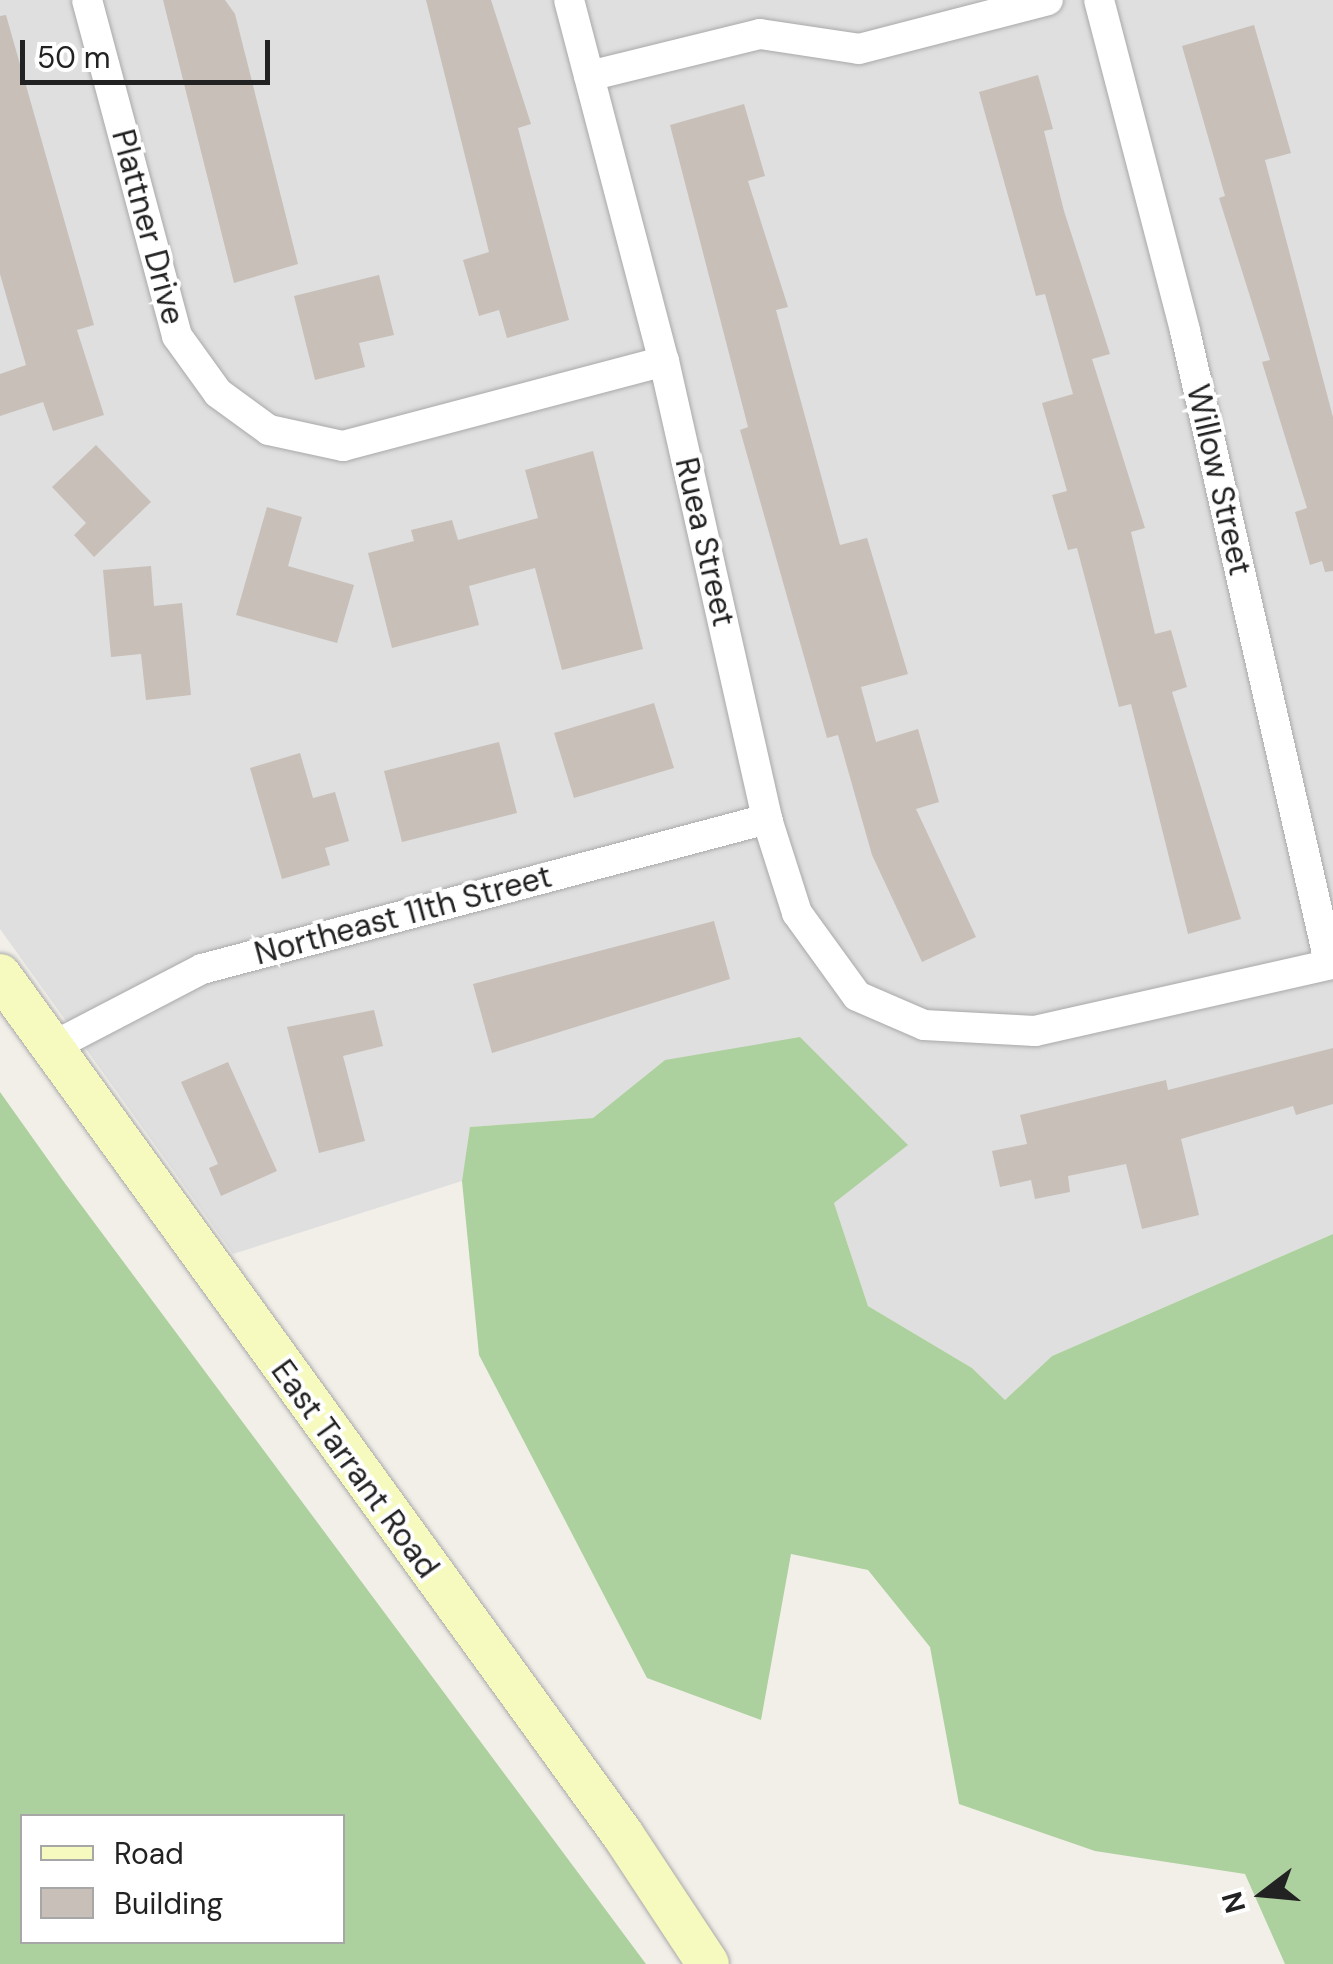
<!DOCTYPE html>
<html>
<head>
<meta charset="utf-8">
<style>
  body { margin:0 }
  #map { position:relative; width:1333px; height:1964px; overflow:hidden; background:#f2efe9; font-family:"DM Sans",sans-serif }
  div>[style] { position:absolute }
  .residential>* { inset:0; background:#e0dfdf }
  .forest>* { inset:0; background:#add19e }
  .building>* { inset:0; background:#c7bfb8 }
  .roads { filter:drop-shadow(0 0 2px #a9a9a9) drop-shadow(0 0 2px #a9a9a9) }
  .street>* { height:30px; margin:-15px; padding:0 15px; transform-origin:15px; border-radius:15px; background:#fff }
  .secondary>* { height:42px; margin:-21px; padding:0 21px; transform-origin:21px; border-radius:21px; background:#f7fabf }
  span { translate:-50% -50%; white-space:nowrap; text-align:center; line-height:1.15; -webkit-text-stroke:8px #fff; paint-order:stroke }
  .street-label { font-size:32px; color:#222 }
  .legend { position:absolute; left:20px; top:1814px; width:325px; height:130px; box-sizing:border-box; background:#fff; border:2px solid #a7a7a7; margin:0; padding:12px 18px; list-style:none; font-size:30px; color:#222 }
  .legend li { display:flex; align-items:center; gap:20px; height:50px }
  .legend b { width:50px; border:2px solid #a7a7a7 }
  .north { position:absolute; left:1213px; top:1844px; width:100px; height:100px; -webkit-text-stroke:8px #fff; paint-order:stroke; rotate:254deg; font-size:28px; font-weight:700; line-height:40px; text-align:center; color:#222 }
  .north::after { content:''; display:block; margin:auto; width:35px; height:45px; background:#222; clip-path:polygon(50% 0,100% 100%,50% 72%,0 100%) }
  .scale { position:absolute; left:20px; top:40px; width:250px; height:45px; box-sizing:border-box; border:5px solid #222; border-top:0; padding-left:12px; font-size:30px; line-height:35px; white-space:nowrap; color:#222; -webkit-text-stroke:8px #fff; paint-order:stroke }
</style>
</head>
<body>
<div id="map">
  <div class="residential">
    <div style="clip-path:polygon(0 0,1333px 0,1333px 1234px,1052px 1356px,1005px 1400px,972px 1368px,868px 1306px,834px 1203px,665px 1060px,593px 1118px,471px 1127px,462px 1181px,233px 1254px,0 929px)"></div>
  </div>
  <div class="forest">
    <div style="clip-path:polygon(800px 1037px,908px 1145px,834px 1203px,868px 1306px,972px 1368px,1005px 1400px,1052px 1356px,1333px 1234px,1333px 1964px,1285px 1964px,1245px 1874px,1095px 1851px,959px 1804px,930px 1647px,868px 1570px,791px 1554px,761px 1720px,647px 1678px,479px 1355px,462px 1181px,470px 1127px,593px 1118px,665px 1060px)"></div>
    <div style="clip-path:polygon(evenodd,0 1092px,64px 1182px,646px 1964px,0 1964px,0 1092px,342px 1816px,342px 1942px,22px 1942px,22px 1816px,342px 1816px)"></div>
  </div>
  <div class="building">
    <div style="clip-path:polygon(163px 0,225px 0,235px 14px,298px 264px,234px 283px)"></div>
    <div style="clip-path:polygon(426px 0,491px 0,531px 124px,518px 128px,569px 320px,507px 338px,499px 310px,479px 316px,463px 260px,489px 252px)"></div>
    <div style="clip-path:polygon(6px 15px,94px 325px,77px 330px,104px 415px,53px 431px,43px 402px,0 416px,0 374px,26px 365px,0 274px,0 16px)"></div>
    <div style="clip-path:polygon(1254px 25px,1291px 153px,1265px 160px,1333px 417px,1333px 571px,1325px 572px,1322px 561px,1310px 565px,1295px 512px,1307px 508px,1262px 362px,1270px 360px,1219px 198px,1225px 196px,1182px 46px)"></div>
    <div style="clip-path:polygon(1038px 75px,1053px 129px,1044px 131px,1064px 211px,1110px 354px,1092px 359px,1145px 528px,1131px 532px,1155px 634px,1171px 630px,1187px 687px,1172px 692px,1241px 919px,1188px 934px,1131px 704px,1119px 707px,1077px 548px,1068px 550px,1052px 495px,1067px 491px,1042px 403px,1073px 394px,1045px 294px,1036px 296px,979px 92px)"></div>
    <div style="clip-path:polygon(744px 104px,765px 176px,748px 181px,788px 307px,776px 310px,840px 545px,867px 538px,908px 674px,861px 687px,876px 742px,918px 729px,939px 802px,916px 809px,976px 937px,922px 962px,872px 855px,838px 735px,827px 738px,740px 430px,748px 427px,670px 125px)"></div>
    <div style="clip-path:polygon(379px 275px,394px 335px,359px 343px,365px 367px,315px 380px,294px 296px)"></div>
    <div style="clip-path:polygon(96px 445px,151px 502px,94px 557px,74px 535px,86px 523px,52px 487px)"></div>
    <div style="clip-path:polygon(593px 451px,643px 649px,562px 670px,535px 568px,469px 586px,479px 625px,392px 648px,368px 553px,414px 541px,411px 530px,452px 520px,458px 540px,538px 518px,525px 470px)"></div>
    <div style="clip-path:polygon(267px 507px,302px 517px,288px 566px,354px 585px,337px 643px,236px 615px)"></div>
    <div style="clip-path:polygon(151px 566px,154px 606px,182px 603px,191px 695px,146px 700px,141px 654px,111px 657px,103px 570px)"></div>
    <div style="clip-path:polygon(654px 703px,674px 768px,574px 798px,554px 733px)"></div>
    <div style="clip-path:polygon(499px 742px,517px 813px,402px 842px,384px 771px)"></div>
    <div style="clip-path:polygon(300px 753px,313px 798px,335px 792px,349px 841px,325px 848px,330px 865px,282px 879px,250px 768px)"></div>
    <div style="clip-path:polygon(714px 921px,730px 979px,492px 1053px,473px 984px)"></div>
    <div style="clip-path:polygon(374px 1010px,383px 1046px,343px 1056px,365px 1141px,319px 1153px,287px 1027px)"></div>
    <div style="clip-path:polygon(1333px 1048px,1333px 1104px,1296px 1115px,1293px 1106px,1181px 1139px,1199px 1215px,1142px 1229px,1126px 1164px,1068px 1176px,1070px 1192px,1035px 1199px,1031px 1180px,1000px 1187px,992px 1151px,1027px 1144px,1020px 1115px,1166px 1080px,1168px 1090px)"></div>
    <div style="clip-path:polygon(228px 1062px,277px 1171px,221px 1196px,209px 1168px,218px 1164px,181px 1082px)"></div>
  </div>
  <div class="roads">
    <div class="street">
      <div style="left:87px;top:0;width:348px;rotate:75deg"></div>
      <div style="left:177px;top:336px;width:70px;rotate:54.3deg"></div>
      <div style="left:218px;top:393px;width:63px;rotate:36deg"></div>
      <div style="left:269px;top:430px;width:76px;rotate:12.2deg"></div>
      <div style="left:343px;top:446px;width:332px;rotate:-14.8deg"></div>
      <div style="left:569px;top:0;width:373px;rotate:75.3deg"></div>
      <div style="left:664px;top:361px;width:469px;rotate:77.3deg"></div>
      <div style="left:767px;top:819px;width:99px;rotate:72.3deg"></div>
      <div style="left:797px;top:913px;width:102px;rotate:54.1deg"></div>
      <div style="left:857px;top:996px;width:73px;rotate:23.4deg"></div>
      <div style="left:924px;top:1025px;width:111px;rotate:3.1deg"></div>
      <div style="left:1035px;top:1031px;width:305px;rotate:-12.7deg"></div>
      <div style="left:1099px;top:0;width:342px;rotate:75.4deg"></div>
      <div style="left:1185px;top:331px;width:647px;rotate:77.14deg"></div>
      <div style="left:589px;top:76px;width:176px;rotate:-13.8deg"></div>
      <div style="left:760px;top:34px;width:100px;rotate:8.6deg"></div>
      <div style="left:859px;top:49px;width:195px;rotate:-14.5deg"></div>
      <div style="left:52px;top:1047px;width:169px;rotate:-27.5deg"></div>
      <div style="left:202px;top:969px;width:585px;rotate:-14.87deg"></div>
    </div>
    <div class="secondary">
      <div style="left:0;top:975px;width:1062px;rotate:54.08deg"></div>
      <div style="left:623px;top:1835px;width:154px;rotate:56.6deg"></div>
    </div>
  </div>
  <div class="street-label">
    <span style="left:148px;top:227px;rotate:75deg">Plattner Drive</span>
    <span style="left:1219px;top:480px;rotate:77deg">Willow Street</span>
    <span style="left:705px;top:542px;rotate:77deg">Ruea Street</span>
    <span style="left:403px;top:915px;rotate:-15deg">Northeast 11th Street</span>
    <span style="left:355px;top:1469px;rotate:54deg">East Tarrant Road</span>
  </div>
  <ul class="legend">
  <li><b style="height:12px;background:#f7fabf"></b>Road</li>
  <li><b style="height:28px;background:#c7bfb8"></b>Building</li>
  </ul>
  <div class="north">N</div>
  <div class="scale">50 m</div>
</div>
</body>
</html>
